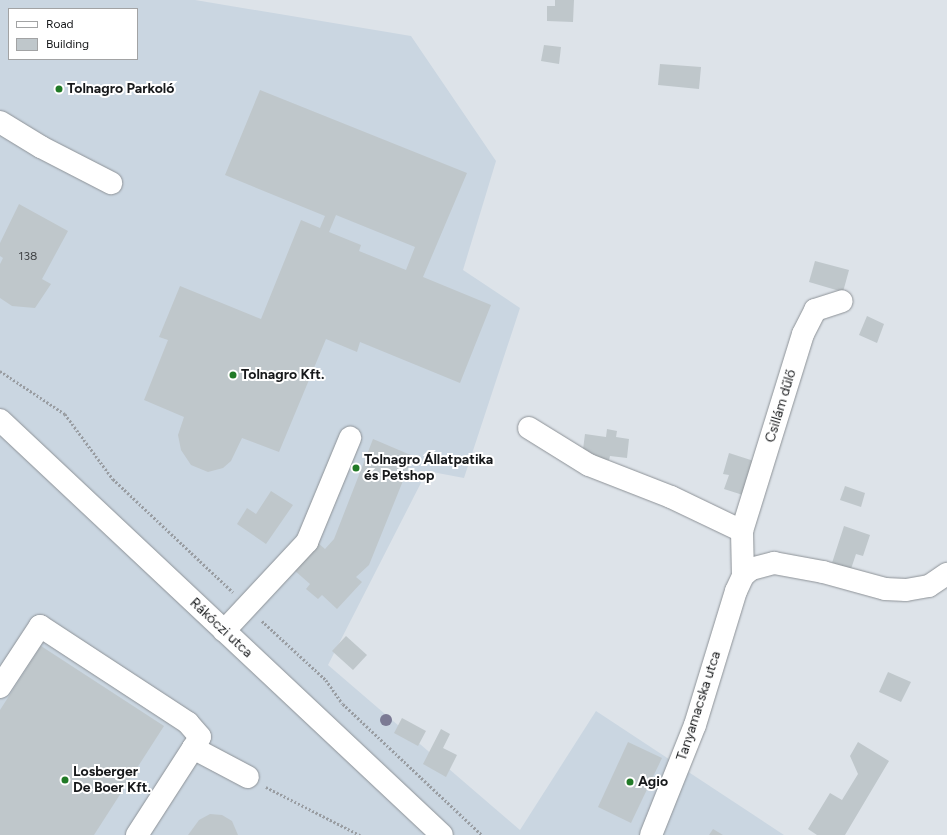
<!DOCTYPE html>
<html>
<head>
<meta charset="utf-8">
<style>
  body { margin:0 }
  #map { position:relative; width:947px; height:835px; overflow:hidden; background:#dde3e9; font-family:Figtree,sans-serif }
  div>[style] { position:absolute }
  .built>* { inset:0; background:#cad6e1 }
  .building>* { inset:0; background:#bfc7cb }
  .path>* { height:2.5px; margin-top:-1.25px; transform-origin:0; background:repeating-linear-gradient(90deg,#999da2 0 2px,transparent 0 4px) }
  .roads { filter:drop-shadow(0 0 1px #8d9297) drop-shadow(0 0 1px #8d9297) }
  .minor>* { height:22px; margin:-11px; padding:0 11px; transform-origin:11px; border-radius:11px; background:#fff }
  .trees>* { width:12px; height:12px; margin:-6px; border-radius:50%; background:#7b7a94 }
  .dots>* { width:11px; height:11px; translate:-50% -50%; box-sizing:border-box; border:2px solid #fff; border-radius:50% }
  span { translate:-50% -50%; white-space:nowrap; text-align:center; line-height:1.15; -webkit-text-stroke:4px #fff; paint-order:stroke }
  .number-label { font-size:12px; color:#414447 }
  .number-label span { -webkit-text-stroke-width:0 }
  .poi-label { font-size:14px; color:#17191b; font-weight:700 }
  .left { translate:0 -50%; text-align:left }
  .street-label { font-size:14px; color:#17191b }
  .legend { position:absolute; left:8px; top:8px; width:130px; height:52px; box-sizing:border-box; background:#fff; border:1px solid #a2a3a4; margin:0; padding:5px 7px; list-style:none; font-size:12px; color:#17191b }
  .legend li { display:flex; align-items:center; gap:8px; height:20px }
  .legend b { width:20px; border:1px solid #a2a3a4 }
</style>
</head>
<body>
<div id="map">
  <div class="built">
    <div style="clip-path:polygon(evenodd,0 0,195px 0,411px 36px,496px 161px,463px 270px,520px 308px,464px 478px,427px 471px,328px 665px,520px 830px,596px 711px,784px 835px,0 835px,0 0,9px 9px,137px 9px,137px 59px,9px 59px,9px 9px)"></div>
  </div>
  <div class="building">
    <div style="clip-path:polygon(555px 0,574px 0,573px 22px,547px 21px,547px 6px,555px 6px)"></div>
    <div style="clip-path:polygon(544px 45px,561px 47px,559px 64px,541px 61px)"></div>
    <div style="clip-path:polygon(660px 64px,701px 67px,699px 89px,658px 85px)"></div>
    <div style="clip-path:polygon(evenodd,260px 90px,467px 173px,423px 277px,491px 305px,460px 383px,360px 342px,357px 352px,326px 339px,279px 452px,242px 438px,231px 461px,223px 468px,208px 472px,191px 465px,181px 450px,178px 435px,184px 417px,144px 400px,168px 340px,159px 337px,180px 286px,261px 319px,301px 220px,320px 228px,325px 216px,225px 175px,260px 90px,336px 215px,415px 247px,406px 270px,359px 251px,361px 245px,329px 232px,336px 215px)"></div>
    <div style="clip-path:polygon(19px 204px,68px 231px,42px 279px,51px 284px,35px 308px,12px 306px,0 298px,0 264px,3px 258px,0 256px,0 243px)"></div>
    <div style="clip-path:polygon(815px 261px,849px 270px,843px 292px,809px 282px)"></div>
    <div style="clip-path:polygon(867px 316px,884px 324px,877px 343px,859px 335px)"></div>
    <div style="clip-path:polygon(607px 429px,617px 431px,616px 437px,629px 439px,627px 458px,610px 456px,609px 460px,582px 457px,585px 434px,606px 437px)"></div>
    <div style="clip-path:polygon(373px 439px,413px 456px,369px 565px,356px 577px,362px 582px,337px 609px,322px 595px,318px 599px,306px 589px,310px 584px,294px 570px,318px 543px,325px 549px,334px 539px)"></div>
    <div style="clip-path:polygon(729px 453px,757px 462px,746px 496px,724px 489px,729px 475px,723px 474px)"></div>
    <div style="clip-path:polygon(845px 486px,865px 493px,861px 507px,840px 500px)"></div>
    <div style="clip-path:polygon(271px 491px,293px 505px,266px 544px,237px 524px,247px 508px,256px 514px)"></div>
    <div style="clip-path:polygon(844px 526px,870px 535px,863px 556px,856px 554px,851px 569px,832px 563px)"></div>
    <div style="clip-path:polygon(346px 636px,367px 655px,353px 670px,332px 651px)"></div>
    <div style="clip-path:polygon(41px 646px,164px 726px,94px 835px,0 835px,0 710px)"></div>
    <div style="clip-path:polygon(888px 672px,911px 682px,901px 702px,879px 692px)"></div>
    <div style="clip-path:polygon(402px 718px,426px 731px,418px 746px,394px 733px)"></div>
    <div style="clip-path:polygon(441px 729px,450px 734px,443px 748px,457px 755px,446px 777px,423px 764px)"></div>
    <div style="clip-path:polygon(628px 742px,662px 758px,631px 823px,598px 807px)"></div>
    <div style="clip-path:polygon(858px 742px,889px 761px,845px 835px,817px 835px,808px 829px,830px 793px,842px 800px,858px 774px,850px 756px)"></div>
    <div style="clip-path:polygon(210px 814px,222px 815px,232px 821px,238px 835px,188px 835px,199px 820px)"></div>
    <div style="clip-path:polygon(713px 829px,723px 835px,709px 835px)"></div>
  </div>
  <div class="path">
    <div style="left:0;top:371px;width:78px;rotate:33.5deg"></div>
    <div style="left:65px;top:414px;width:81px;rotate:53.6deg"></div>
    <div style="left:113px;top:479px;width:165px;rotate:43.3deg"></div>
    <div style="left:262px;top:621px;width:87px;rotate:42.7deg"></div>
    <div style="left:326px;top:680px;width:29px;rotate:55deg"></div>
    <div style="left:343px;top:704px;width:191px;rotate:43.3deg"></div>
    <div style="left:266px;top:787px;width:106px;rotate:27.1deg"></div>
  </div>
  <div class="roads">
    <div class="minor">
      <div style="left:0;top:122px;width:48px;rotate:31.4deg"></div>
      <div style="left:41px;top:147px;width:79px;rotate:27.2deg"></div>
      <div style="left:0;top:420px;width:606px;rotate:43.2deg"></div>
      <div style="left:529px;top:428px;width:70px;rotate:31.7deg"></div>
      <div style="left:589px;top:465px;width:88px;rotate:21.3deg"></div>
      <div style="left:671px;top:497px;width:79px;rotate:25.6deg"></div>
      <div style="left:743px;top:576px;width:45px;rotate:-91.3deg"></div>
      <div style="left:742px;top:531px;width:206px;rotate:-72.8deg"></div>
      <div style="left:803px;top:334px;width:27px;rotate:-63deg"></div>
      <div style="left:815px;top:310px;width:28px;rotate:-18deg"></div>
      <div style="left:224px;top:631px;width:122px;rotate:-47deg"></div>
      <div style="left:307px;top:542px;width:113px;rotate:-67.5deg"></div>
      <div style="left:0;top:687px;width:73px;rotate:-56.7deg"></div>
      <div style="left:40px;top:626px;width:177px;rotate:33.2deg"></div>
      <div style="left:188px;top:723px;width:18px;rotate:49deg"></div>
      <div style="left:200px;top:737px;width:13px;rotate:122deg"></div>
      <div style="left:137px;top:835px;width:103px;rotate:-57.2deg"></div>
      <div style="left:193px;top:748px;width:62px;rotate:27.8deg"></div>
      <div style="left:651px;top:835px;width:118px;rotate:-68.2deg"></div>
      <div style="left:695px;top:725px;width:140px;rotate:-73deg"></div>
      <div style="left:736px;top:591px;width:17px;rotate:-65deg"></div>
      <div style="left:743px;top:576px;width:11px;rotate:-41deg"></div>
      <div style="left:751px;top:569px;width:24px;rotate:-15deg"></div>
      <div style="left:774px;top:563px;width:50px;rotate:10.4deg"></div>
      <div style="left:823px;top:572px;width:64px;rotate:15.3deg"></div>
      <div style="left:885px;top:589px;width:21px;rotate:3deg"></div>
      <div style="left:906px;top:590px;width:23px;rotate:-10deg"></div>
      <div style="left:929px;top:586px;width:22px;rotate:-34deg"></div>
    </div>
  </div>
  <div class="trees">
    <div style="left:386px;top:720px"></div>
  </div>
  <div class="dots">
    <div style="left:59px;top:89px;background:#217a27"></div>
    <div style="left:233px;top:375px;background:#217a27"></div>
    <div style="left:356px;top:468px;background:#217a27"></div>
    <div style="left:65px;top:780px;background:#217a27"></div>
    <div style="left:630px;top:782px;background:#217a27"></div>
  </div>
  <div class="number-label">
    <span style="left:28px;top:257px">138</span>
  </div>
  <div class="poi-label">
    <span class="left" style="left:67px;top:89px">Tolnagro Parkoló</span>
    <span class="left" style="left:241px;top:375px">Tolnagro Kft.</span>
    <span class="left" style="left:364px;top:468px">Tolnagro Állatpatika<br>és Petshop</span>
    <span class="left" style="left:73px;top:780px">Losberger<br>De Boer Kft.</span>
    <span class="left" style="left:638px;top:782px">Agio</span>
  </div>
  <div class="street-label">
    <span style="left:781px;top:406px;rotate:-73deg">Csillám dűlő</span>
    <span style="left:221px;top:628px;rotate:43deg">Rákóczi utca</span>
    <span style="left:699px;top:706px;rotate:-72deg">Tanyamacska utca</span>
  </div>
  <ul class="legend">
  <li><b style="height:5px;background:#fff"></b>Road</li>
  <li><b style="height:11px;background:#bfc7cb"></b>Building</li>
  </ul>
</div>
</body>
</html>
